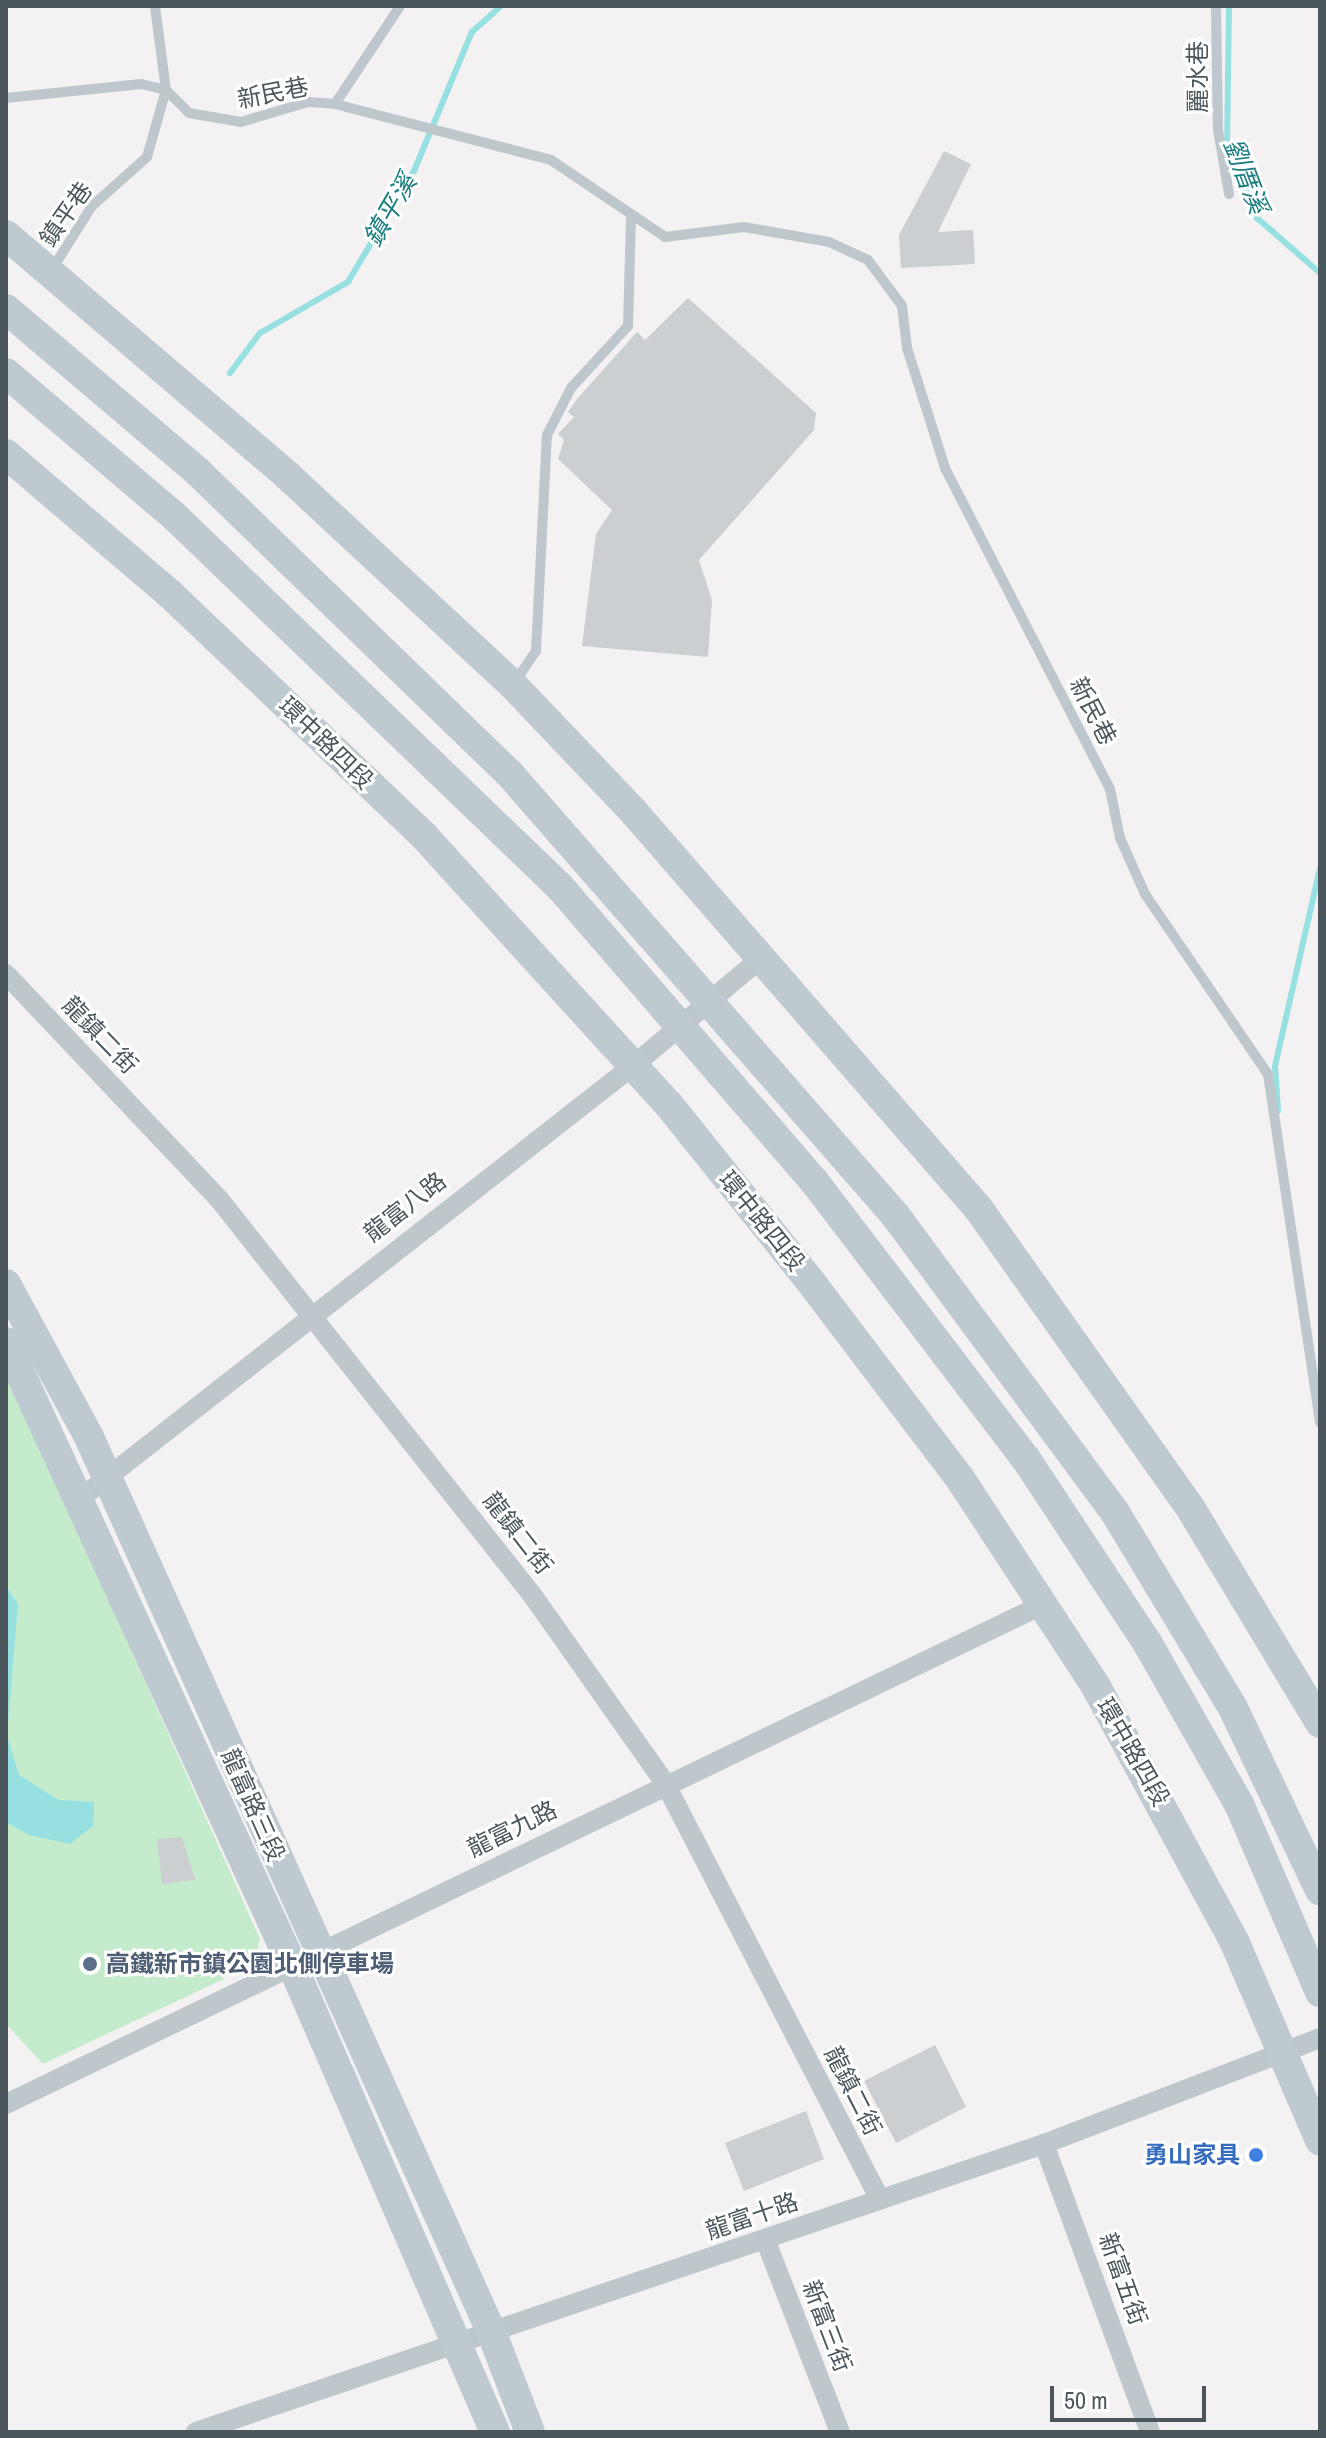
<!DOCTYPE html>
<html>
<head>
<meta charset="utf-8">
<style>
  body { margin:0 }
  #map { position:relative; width:1326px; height:2438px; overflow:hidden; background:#f3f1f1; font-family:"Archivo Narrow","Noto Sans TC",sans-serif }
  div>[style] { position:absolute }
  .green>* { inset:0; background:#c5ebcd }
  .water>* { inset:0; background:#97e0e2 }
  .stream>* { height:6px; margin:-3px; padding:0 3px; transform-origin:3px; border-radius:3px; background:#97e0e2 }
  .building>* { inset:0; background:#cbcfd2 }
  .lane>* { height:10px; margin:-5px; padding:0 5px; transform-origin:5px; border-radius:5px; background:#bec7cc }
  .street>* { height:20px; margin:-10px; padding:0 10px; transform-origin:10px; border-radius:10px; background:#bec7cc }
  .secondary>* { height:30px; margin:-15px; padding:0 15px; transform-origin:15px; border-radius:15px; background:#bfcad0 }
  .dots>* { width:22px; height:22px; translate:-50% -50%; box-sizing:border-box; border:4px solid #fff; border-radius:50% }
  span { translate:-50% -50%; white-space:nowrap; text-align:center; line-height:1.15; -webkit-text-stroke:6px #fff; paint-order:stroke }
  .street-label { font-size:24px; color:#4b575c }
  .service-label { font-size:24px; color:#4e5e75; font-weight:700 }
  .left { translate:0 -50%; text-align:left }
  .shop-label { font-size:24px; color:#366cbe; font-weight:700 }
  .right { translate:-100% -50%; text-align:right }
  .water-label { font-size:26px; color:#1b7e80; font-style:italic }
  .frame { position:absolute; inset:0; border:8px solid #4b575c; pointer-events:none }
  .scale { position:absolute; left:1050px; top:2386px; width:156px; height:36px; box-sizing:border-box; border:4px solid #4b575c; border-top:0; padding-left:10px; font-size:24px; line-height:28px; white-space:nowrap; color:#4b575c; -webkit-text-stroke:6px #fff; paint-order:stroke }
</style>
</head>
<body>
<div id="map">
  <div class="green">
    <div style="clip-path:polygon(6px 1371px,260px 1939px,256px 1958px,243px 1970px,43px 2064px,6px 2024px)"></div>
  </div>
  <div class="water">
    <div style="clip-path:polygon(6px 1586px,18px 1604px,7px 1736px,19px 1775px,59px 1800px,94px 1802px,93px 1826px,70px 1844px,29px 1835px,6px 1822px)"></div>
  </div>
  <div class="stream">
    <div style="left:1229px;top:6px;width:135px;rotate:90.8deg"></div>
    <div style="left:1227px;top:141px;width:83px;rotate:68.7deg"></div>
    <div style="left:1257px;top:218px;width:84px;rotate:41.1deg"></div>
    <div style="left:230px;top:373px;width:50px;rotate:-53.1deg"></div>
    <div style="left:260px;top:333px;width:102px;rotate:-30.1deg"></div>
    <div style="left:348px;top:282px;width:129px;rotate:-59.3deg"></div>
    <div style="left:414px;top:171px;width:151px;rotate:-67.4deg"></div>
    <div style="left:472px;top:32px;width:39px;rotate:-42deg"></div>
    <div style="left:1278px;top:1111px;width:45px;rotate:-93.8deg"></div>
    <div style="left:1275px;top:1066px;width:203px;rotate:-77.2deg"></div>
  </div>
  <div class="building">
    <div style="clip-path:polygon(944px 151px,971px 164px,938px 232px,973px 230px,975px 264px,901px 268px,899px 235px)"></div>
    <div style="clip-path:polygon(688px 298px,816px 413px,814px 430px,699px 560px,712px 600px,708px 657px,582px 646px,596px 534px,612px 510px,558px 459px,564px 440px,558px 434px,574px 417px,568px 412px,577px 399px,637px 332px,645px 340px)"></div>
    <div style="clip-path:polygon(182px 1837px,195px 1880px,162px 1884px,157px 1839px)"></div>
    <div style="clip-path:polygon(935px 2045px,966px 2107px,896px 2143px,864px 2081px)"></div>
    <div style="clip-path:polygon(806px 2111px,824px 2159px,744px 2191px,725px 2143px)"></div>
  </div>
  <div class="lane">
    <div style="left:1216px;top:6px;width:124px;rotate:89.1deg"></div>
    <div style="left:1218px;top:130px;width:65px;rotate:80.2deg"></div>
    <div style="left:6px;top:98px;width:136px;rotate:-5.9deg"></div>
    <div style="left:141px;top:84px;width:26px;rotate:13deg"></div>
    <div style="left:166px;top:90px;width:33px;rotate:45deg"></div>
    <div style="left:189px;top:113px;width:53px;rotate:9.8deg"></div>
    <div style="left:241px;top:122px;width:70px;rotate:-16.6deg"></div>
    <div style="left:308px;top:102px;width:27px;rotate:4deg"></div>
    <div style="left:335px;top:104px;width:223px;rotate:14.5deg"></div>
    <div style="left:551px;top:160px;width:138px;rotate:34deg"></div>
    <div style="left:665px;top:237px;width:80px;rotate:-7.2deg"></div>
    <div style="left:744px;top:227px;width:86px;rotate:10deg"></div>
    <div style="left:829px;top:242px;width:43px;rotate:24.8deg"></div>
    <div style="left:868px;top:260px;width:57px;rotate:53.5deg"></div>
    <div style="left:902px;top:306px;width:42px;rotate:83.2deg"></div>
    <div style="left:907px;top:348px;width:126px;rotate:72.4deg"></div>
    <div style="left:945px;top:468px;width:361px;rotate:62.8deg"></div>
    <div style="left:1110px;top:789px;width:50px;rotate:78.5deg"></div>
    <div style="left:1120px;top:838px;width:61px;rotate:65.9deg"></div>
    <div style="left:1145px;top:894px;width:218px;rotate:55.7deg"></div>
    <div style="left:1268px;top:1074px;width:353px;rotate:81.5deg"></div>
    <div style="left:335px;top:104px;width:118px;rotate:-56.4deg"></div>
    <div style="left:51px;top:271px;width:77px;rotate:-57.8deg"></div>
    <div style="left:92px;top:206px;width:74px;rotate:-41.7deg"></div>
    <div style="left:147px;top:157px;width:70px;rotate:-74.2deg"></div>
    <div style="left:166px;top:90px;width:85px;rotate:-97.5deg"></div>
    <div style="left:515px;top:682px;width:37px;rotate:-56deg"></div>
    <div style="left:536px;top:651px;width:216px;rotate:-87.1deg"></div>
    <div style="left:547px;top:435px;width:53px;rotate:-62.9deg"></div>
    <div style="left:571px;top:388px;width:84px;rotate:-47.4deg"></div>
    <div style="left:628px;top:326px;width:110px;rotate:-88.4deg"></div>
  </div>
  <div class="street">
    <div style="left:6px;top:974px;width:310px;rotate:46.6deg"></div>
    <div style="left:219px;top:1199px;width:506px;rotate:51.66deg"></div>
    <div style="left:533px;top:1596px;width:229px;rotate:54.8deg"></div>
    <div style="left:665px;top:1783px;width:469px;rotate:62.7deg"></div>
    <div style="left:81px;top:1498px;width:702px;rotate:-38.06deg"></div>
    <div style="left:634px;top:1065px;width:165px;rotate:-40.1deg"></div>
    <div style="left:6px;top:2104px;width:1150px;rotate:-25.72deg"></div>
    <div style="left:1044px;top:2144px;width:307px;rotate:69.8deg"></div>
    <div style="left:765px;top:2239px;width:207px;rotate:68.8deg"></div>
    <div style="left:196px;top:2432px;width:896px;rotate:-18.76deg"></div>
    <div style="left:1044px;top:2144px;width:296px;rotate:-21deg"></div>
  </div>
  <div class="secondary">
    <div style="left:6px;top:235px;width:371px;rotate:40.5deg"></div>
    <div style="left:288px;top:476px;width:307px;rotate:42.9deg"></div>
    <div style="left:513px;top:685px;width:174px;rotate:46.4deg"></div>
    <div style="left:633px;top:811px;width:526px;rotate:49.01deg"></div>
    <div style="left:978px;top:1208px;width:369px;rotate:54.7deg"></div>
    <div style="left:1191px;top:1509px;width:250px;rotate:58.9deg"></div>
    <div style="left:6px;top:309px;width:252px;rotate:40.3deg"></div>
    <div style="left:198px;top:472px;width:433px;rotate:44.1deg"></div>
    <div style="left:509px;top:773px;width:587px;rotate:48.87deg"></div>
    <div style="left:895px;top:1215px;width:372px;rotate:53.5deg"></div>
    <div style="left:1116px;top:1514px;width:227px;rotate:58.9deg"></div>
    <div style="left:1233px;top:1708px;width:202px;rotate:64.5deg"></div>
    <div style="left:6px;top:373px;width:219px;rotate:40.4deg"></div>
    <div style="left:173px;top:515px;width:537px;rotate:43.87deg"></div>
    <div style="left:560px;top:887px;width:389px;rotate:49.2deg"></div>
    <div style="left:814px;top:1181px;width:350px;rotate:52.7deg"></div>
    <div style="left:1026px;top:1459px;width:222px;rotate:56.6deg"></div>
    <div style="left:1148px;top:1644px;width:184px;rotate:60.4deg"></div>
    <div style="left:1239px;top:1804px;width:205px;rotate:66.7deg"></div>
    <div style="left:6px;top:454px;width:216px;rotate:40.5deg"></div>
    <div style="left:170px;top:594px;width:352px;rotate:43.6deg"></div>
    <div style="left:425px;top:837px;width:362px;rotate:47.7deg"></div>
    <div style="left:669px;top:1105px;width:221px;rotate:51.3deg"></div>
    <div style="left:807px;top:1277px;width:251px;rotate:52.8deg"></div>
    <div style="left:959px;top:1477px;width:246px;rotate:56.8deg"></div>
    <div style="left:1094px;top:1683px;width:296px;rotate:61.5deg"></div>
    <div style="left:1235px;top:1943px;width:215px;rotate:66.7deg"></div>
    <div style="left:6px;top:1284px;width:174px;rotate:61.5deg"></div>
    <div style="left:89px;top:1437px;width:980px;rotate:65.79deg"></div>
    <div style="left:491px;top:2331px;width:108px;rotate:68.9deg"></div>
    <div style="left:6px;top:1342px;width:686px;rotate:65.34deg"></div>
    <div style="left:292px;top:1965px;width:509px;rotate:66.51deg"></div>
  </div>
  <div class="dots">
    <div style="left:90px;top:1964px;background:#5c6f8a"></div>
    <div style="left:1256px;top:2155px;background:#3f7fe0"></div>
  </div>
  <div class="street-label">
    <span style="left:1198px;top:77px;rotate:-90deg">麗水巷</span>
    <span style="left:273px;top:93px;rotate:-11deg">新民巷</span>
    <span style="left:66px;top:214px;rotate:-55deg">鎮平巷</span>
    <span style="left:1093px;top:711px;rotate:63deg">新民巷</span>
    <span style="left:326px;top:743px;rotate:44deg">環中路四段</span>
    <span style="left:100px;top:1035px;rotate:46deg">龍鎮二街</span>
    <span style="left:405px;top:1207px;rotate:-38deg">龍富八路</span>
    <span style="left:762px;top:1221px;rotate:51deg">環中路四段</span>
    <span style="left:518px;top:1533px;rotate:52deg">龍鎮二街</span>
    <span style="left:1133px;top:1752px;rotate:60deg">環中路四段</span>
    <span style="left:253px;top:1805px;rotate:66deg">龍富路三段</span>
    <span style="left:512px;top:1829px;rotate:-26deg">龍富九路</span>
    <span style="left:853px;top:2091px;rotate:63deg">龍鎮二街</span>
    <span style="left:752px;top:2216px;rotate:-19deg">龍富十路</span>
    <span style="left:1123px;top:2279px;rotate:70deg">新富五街</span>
    <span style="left:827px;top:2326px;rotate:69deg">新富三街</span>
  </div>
  <div class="service-label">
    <span class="left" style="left:106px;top:1964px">高鐵新市鎮公園北側停車場</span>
  </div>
  <div class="shop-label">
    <span class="right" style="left:1240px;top:2155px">勇山家具</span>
  </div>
  <div class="water-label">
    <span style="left:1246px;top:176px;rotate:69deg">劉厝溪</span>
    <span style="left:390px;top:210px;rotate:-60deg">鎮平溪</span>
  </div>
  <div class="frame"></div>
  <div class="scale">50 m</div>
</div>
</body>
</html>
